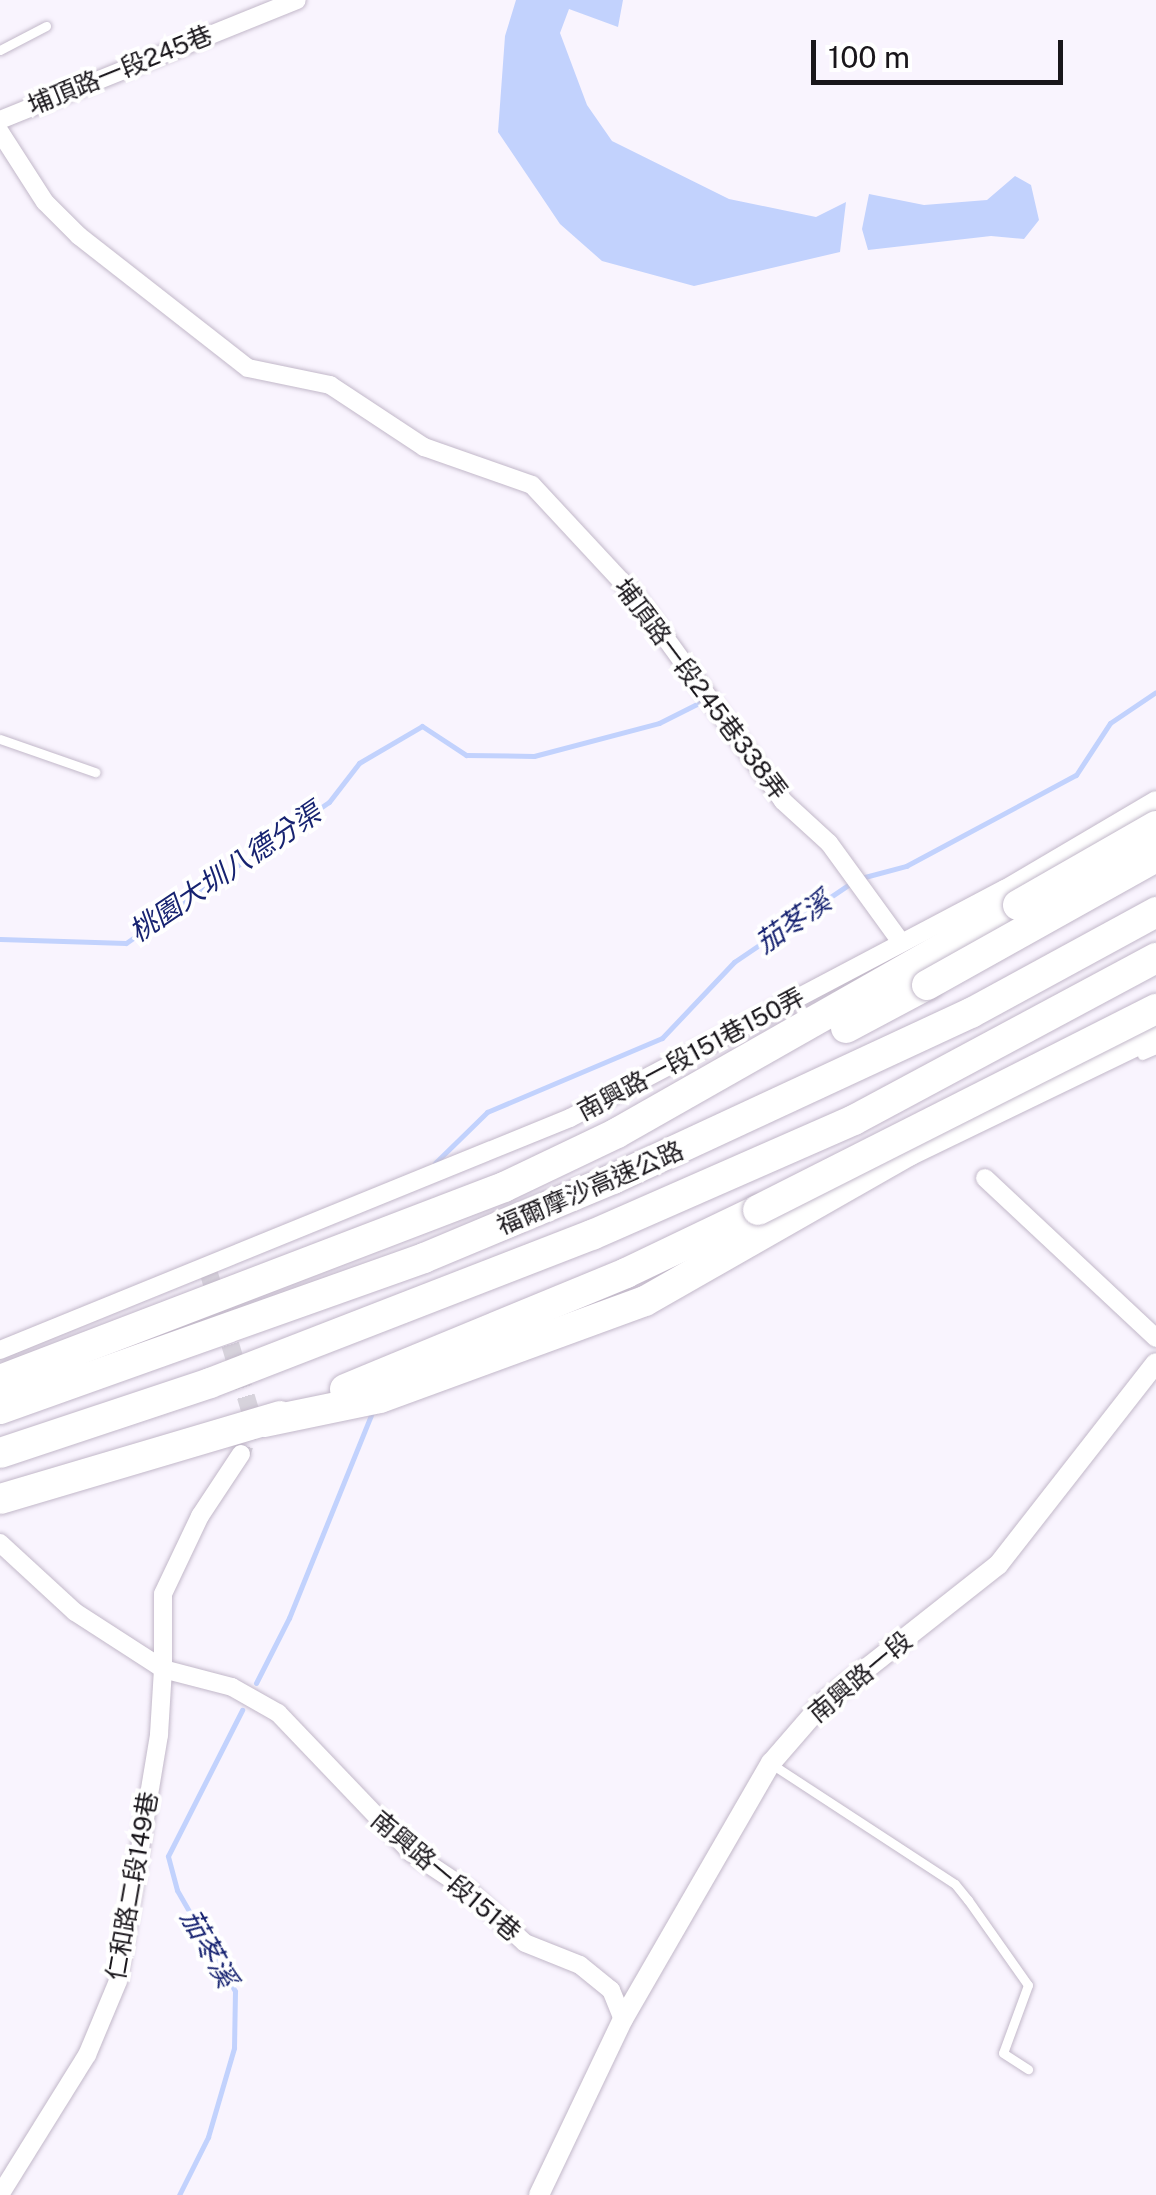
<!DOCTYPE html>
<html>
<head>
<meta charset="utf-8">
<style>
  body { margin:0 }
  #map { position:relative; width:1156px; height:2195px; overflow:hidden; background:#f9f4fe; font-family:"Public Sans","Noto Sans TC",sans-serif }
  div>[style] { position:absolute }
  .water>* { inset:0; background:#c2d2fd }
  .stream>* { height:5px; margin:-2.5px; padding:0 2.5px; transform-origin:2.5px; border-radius:2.5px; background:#c2d2fd }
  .minor-tunnel>* { height:18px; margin-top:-9px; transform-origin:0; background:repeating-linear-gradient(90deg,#d7d3dc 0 18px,transparent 0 27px) }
  .roads { filter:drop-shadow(0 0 2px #c2b8c9) drop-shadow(0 0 2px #c2b8c9) }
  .service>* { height:9px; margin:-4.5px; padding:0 4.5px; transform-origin:4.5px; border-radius:4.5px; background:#fff }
  .minor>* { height:18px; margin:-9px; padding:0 9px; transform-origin:9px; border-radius:9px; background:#fff }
  .tertiary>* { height:20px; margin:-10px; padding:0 10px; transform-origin:10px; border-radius:10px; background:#fff }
  .motorway>* { height:30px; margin:-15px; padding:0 15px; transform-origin:15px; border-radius:15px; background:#fff }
  .bridges { filter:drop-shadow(0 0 2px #c2b8c9) drop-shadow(0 0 2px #c2b8c9) }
  .motorway-bridge>* { height:30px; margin:-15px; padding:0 15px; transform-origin:15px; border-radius:15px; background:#fff }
  span { translate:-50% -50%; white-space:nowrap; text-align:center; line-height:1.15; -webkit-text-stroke:8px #fff; paint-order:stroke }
  .street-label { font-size:25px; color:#19161b }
  .water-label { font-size:28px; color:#172371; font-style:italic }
  .scale { position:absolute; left:811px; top:40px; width:252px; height:45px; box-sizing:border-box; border:5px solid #19161b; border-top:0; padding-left:12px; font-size:30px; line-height:35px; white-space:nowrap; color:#19161b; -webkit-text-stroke:8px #fff; paint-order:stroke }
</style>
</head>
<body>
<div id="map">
  <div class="water">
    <div style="clip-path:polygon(516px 0,623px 0,618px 27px,569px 9px,560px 33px,587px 105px,612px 141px,729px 199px,816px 217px,846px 202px,840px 252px,694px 286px,602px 261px,560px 224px,498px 132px,505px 36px)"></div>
    <div style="clip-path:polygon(1015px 176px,1031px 185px,1039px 220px,1024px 239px,991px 236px,868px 250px,862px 229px,869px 194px,924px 205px,987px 200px)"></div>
  </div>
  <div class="stream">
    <div style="left:861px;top:878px;width:47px;rotate:-14.9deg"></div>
    <div style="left:906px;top:866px;width:193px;rotate:-28.2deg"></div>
    <div style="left:1076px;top:775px;width:62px;rotate:-56.8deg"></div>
    <div style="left:1110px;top:723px;width:55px;rotate:-34deg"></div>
    <div style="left:0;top:939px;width:126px;rotate:1.8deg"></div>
    <div style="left:126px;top:943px;width:247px;rotate:-34.8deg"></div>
    <div style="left:329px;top:802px;width:49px;rotate:-52.4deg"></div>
    <div style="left:359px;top:763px;width:73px;rotate:-30.4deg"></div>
    <div style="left:422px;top:726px;width:53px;rotate:33.4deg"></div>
    <div style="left:466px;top:755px;width:68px;rotate:0.8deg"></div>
    <div style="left:534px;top:756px;width:129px;rotate:-14.8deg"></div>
    <div style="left:659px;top:723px;width:49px;rotate:-26.6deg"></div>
    <div style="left:435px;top:1163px;width:73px;rotate:-44.4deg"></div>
    <div style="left:487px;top:1112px;width:190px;rotate:-22.9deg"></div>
    <div style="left:662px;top:1038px;width:105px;rotate:-46.5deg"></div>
    <div style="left:734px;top:962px;width:141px;rotate:-34deg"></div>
    <div style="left:256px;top:1683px;width:73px;rotate:-63.1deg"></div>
    <div style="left:289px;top:1618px;width:221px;rotate:-68deg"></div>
    <div style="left:179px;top:2195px;width:65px;rotate:-63.4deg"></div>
    <div style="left:208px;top:2137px;width:93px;rotate:-73.7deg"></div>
    <div style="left:234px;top:2048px;width:57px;rotate:-89deg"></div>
    <div style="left:235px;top:1991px;width:116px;rotate:-119.9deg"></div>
    <div style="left:177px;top:1890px;width:35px;rotate:-105deg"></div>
    <div style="left:168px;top:1856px;width:164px;rotate:-63.1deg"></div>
  </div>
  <div class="minor-tunnel">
    <div style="left:207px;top:1267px;width:160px;rotate:73.3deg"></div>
    <div style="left:253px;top:1420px;width:36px;rotate:109deg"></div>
  </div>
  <div class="roads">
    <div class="service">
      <div style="left:0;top:50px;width:52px;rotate:-27.6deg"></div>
      <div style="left:0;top:739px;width:101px;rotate:19.2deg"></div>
      <div style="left:1142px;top:1055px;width:15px;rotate:-23deg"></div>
      <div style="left:773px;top:1765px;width:217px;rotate:33.2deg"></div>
      <div style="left:955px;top:1884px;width:21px;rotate:51deg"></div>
      <div style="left:968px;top:1900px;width:104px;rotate:54.8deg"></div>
      <div style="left:1028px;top:1985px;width:72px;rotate:110.2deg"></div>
      <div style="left:1003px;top:2053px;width:30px;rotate:33deg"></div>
    </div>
    <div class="minor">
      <div style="left:0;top:120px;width:320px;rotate:-22deg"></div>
      <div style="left:0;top:132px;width:83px;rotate:57.3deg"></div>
      <div style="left:45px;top:202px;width:48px;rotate:45deg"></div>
      <div style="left:79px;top:236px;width:214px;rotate:38deg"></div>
      <div style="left:248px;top:368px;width:84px;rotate:11.7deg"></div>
      <div style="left:330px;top:385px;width:113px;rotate:33.4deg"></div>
      <div style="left:424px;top:447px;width:114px;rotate:19.4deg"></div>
      <div style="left:532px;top:485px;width:153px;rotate:47.1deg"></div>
      <div style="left:636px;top:597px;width:251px;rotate:54.2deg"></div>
      <div style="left:783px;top:801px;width:62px;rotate:42.4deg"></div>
      <div style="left:829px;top:843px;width:122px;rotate:54deg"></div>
      <div style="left:985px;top:1178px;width:234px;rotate:43.1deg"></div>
      <div style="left:0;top:1350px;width:615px;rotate:-22.15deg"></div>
      <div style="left:570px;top:1118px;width:492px;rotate:-27.8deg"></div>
      <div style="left:1005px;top:889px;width:175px;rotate:-30.5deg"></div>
      <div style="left:241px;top:1454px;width:74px;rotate:123.5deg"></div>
      <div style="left:200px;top:1516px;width:86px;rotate:115.4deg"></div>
      <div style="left:163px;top:1594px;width:75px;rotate:90deg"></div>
      <div style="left:163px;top:1669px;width:71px;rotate:14.6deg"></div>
      <div style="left:232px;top:1687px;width:53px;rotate:29.5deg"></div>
      <div style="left:278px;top:1713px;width:194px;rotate:46.3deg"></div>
      <div style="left:412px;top:1853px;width:69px;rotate:33.7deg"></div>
      <div style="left:469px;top:1891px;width:76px;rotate:42.9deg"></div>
      <div style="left:525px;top:1943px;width:59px;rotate:21.8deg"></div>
      <div style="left:580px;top:1965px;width:40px;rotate:39deg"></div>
      <div style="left:611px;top:1990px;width:31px;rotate:68deg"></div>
      <div style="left:0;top:1543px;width:102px;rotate:42.6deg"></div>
      <div style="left:75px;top:1612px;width:105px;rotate:32.9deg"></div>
      <div style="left:163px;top:1669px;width:66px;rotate:93.5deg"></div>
      <div style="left:159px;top:1735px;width:249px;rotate:99.5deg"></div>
      <div style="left:118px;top:1981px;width:80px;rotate:112.7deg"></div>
      <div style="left:87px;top:2055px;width:165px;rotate:121.9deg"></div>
    </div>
    <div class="tertiary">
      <div style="left:539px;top:2195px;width:195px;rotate:-64.5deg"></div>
      <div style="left:623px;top:2019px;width:296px;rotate:-60deg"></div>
      <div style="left:771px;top:1763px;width:79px;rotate:-49.1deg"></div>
      <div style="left:823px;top:1703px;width:223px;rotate:-38.3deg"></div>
      <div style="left:998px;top:1565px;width:256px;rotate:-52deg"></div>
    </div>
    <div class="motorway">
      <div style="left:846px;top:1028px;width:92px;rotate:-28deg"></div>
      <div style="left:0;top:1380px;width:540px;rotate:-20.95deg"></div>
      <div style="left:504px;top:1187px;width:125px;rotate:-25.5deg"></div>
      <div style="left:617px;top:1133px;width:461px;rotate:-29.6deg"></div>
      <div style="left:345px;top:1389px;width:304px;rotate:-22.4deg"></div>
      <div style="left:626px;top:1273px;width:146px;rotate:-25.5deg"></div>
      <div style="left:0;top:1409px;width:450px;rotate:-19.6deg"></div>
      <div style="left:424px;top:1258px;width:205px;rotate:-22.7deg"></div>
      <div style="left:613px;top:1179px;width:395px;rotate:-24.9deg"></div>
      <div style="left:971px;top:1013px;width:211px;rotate:-28.6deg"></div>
      <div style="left:264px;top:1422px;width:118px;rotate:-11.7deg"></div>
      <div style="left:380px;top:1398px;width:282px;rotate:-20.1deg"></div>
      <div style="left:645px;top:1301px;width:303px;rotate:-29.7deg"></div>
      <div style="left:908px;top:1151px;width:276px;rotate:-25.8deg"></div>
      <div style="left:0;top:1453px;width:221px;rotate:-18.4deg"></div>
      <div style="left:210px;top:1383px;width:410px;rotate:-21.2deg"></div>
      <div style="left:592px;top:1235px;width:286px;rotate:-23.7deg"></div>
      <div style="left:854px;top:1120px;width:343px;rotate:-28.2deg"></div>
      <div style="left:0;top:1499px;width:292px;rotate:-16.5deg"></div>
    </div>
  </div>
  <div class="bridges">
    <div class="motorway-bridge">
      <div style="left:1018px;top:905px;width:159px;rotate:-29.8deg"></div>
      <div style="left:927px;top:985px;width:262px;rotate:-29.2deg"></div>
      <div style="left:758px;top:1210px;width:446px;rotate:-26.8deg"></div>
    </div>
  </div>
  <div class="street-label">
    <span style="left:120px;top:70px;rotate:-22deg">埔頂路一段245巷</span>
    <span style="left:701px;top:689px;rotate:53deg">埔頂路一段245巷338弄</span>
    <span style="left:691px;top:1054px;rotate:-28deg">南興路一段151巷150弄</span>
    <span style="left:590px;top:1188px;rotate:-23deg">福爾摩沙高速公路</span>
    <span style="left:860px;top:1677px;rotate:-40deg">南興路一段</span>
    <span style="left:446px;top:1876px;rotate:40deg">南興路一段151巷</span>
    <span style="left:132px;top:1886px;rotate:-80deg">仁和路二段149巷</span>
  </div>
  <div class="water-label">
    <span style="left:225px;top:872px;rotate:-34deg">桃園大圳八德分渠</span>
    <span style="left:793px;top:922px;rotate:-35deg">茄苳溪</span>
    <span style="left:209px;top:1948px;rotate:61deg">茄苳溪</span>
  </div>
  <div class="scale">100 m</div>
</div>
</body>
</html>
